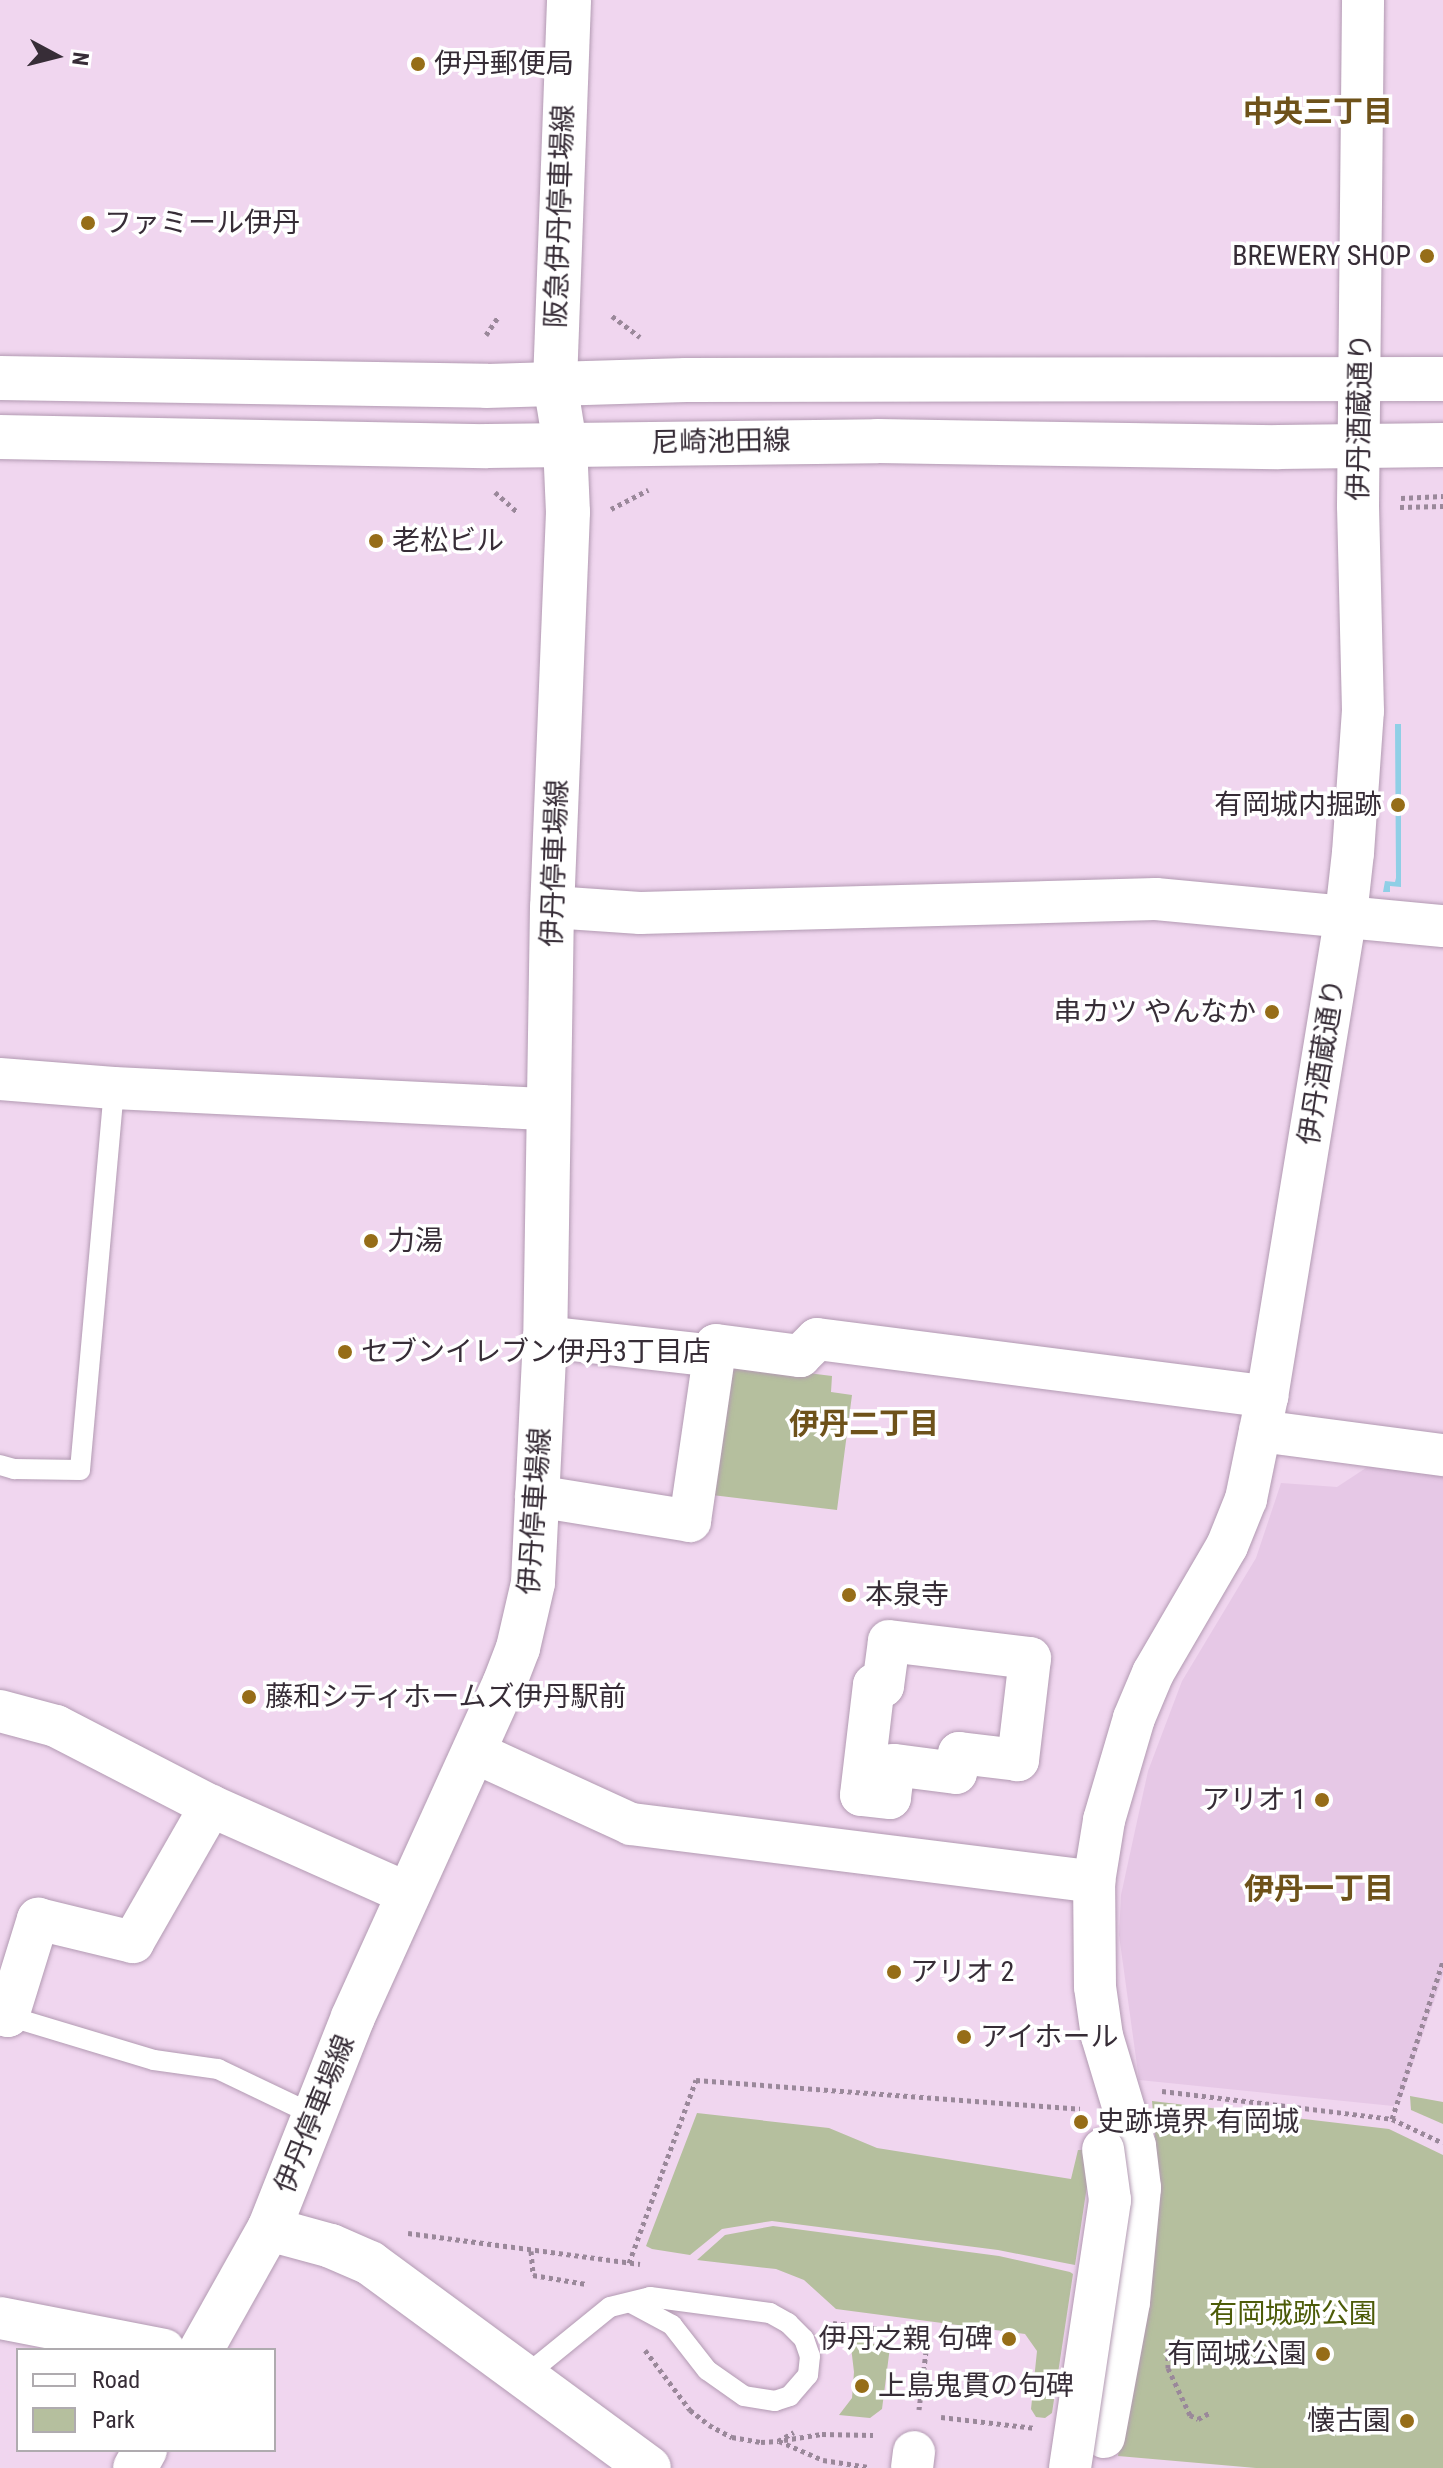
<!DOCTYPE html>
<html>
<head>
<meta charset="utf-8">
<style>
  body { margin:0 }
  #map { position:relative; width:1443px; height:2468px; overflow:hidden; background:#f0d6ef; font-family:"Roboto Condensed","Noto Sans JP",sans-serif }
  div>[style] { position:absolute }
  .built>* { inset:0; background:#e6c8e6 }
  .green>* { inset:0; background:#b5bf9e }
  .water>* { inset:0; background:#8fcfe6 }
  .path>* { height:5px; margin-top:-2.5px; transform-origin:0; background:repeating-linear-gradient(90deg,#9a889a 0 4px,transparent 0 8px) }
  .roads { filter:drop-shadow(0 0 2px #b29ab2) drop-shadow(0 0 2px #b29ab2) }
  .lane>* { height:20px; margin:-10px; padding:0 10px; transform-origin:10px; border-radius:10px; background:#fff }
  .street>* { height:42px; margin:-21px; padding:0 21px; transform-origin:21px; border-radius:21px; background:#fff }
  .secondary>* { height:44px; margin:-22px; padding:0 22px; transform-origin:22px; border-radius:22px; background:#fff }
  .primary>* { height:44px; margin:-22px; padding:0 22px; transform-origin:22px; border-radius:22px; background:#fff }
  .bridges { filter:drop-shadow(0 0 2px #b29ab2) drop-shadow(0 0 2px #b29ab2) }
  .street-bridge>* { height:42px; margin:-21px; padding:0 21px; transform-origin:21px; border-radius:21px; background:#fff }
  .dots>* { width:22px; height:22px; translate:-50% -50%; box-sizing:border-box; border:4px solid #fff; border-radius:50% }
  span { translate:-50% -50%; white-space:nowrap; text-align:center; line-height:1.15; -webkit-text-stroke:7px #fff; paint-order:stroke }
  .poi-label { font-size:28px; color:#372d37 }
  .left { translate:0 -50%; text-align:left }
  .right { translate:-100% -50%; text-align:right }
  .street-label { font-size:28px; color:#372d37 }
  .park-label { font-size:28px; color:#4d5c09 }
  .neighbourhood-label { font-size:30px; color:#6e521a; font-weight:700 }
  .legend { position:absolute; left:16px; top:2348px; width:260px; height:104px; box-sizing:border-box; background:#fff; border:2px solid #afabaf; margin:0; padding:10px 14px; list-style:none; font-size:24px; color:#372d37 }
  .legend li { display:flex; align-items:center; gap:16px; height:40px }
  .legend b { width:40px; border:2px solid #afabaf }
  .north { position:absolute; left:16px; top:16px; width:80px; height:80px; -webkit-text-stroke:6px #fff; paint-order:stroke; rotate:97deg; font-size:22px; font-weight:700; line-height:32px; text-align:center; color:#372d37 }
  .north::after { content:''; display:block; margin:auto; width:28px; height:36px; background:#372d37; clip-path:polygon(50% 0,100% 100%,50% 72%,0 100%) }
</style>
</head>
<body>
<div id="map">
  <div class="built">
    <div style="clip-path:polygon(1372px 1464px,1443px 1473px,1443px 1975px,1401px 2099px,1393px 2106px,1139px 2080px,1119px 1935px,1121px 1895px,1148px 1771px,1182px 1681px,1256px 1558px,1281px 1483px,1337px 1487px)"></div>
  </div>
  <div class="green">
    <div style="clip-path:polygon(728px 1363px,832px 1376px,831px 1392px,852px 1395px,837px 1510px,712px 1495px)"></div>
    <div style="clip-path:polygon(1410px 2096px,1443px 2102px,1443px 2124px,1411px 2110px)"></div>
    <div style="clip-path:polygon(1152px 2101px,1389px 2129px,1443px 2155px,1443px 2468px,1256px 2468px,1118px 2456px,1152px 2240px,1157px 2159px)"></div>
    <div style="clip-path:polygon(697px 2113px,829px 2128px,877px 2148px,1071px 2179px,1078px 2150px,1087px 2150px,1087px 2186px,1075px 2265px,998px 2250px,772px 2221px,722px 2229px,690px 2255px,652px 2249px,646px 2246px)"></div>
    <div style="clip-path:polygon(773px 2226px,999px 2256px,1070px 2272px,1073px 2274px,1052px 2413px,1045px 2418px,1036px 2417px,1031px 2409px,1037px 2351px,1025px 2334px,836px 2309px,804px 2280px,776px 2269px,697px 2260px,725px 2235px)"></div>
    <div style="clip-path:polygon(844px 2338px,890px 2347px,882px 2409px,870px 2418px,839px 2415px,852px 2398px,854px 2372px,851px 2347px)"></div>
  </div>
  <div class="water">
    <div style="clip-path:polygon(1395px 724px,1401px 724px,1401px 887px,1390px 886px,1390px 892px,1383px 892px,1385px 881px,1395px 882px,1396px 878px)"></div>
  </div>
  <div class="path">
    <div style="left:612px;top:316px;width:35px;rotate:37deg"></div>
    <div style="left:486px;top:335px;width:22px;rotate:-56deg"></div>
    <div style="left:495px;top:492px;width:30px;rotate:42deg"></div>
    <div style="left:1401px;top:498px;width:42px;rotate:-2.7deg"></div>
    <div style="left:1400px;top:507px;width:43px;rotate:-1.3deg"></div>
    <div style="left:611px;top:509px;width:42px;rotate:-27.2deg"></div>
    <div style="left:1162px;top:2091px;width:232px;rotate:6.9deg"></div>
    <div style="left:1392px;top:2119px;width:56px;rotate:25.2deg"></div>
    <div style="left:1392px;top:2119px;width:166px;rotate:-72.1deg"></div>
    <div style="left:408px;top:2233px;width:234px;rotate:7.6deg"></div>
    <div style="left:531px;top:2251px;width:24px;rotate:85deg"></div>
    <div style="left:533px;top:2275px;width:54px;rotate:9.6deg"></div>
    <div style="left:629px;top:2263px;width:195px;rotate:-69.9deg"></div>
    <div style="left:696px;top:2080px;width:385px;rotate:4.3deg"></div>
    <div style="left:833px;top:2323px;width:96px;rotate:7.2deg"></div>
    <div style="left:928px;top:2335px;width:75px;rotate:96.9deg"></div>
    <div style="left:1168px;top:2349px;width:19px;rotate:90deg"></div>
    <div style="left:1168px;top:2368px;width:52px;rotate:64.9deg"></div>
    <div style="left:1190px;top:2415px;width:9px;rotate:27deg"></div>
    <div style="left:1198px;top:2419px;width:15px;rotate:-28deg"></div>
    <div style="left:645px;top:2350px;width:75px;rotate:53.1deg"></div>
    <div style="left:690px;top:2410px;width:24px;rotate:38deg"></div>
    <div style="left:709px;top:2425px;width:26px;rotate:28deg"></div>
    <div style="left:732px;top:2437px;width:29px;rotate:10deg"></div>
    <div style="left:761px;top:2442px;width:17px;rotate:-3deg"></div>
    <div style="left:778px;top:2441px;width:18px;rotate:-29deg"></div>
    <div style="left:941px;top:2417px;width:95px;rotate:6.7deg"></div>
    <div style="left:784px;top:2440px;width:38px;rotate:-9deg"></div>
    <div style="left:822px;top:2434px;width:51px;rotate:1.1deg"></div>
    <div style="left:779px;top:2441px;width:48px;rotate:23.4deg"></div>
    <div style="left:823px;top:2460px;width:46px;rotate:8.8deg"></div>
  </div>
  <div class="roads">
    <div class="lane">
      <div style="left:0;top:1465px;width:15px;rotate:16deg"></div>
      <div style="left:14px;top:1469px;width:66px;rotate:0.9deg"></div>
      <div style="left:80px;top:1470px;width:384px;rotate:-84.9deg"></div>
      <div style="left:8px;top:2016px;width:152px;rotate:16.8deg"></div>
      <div style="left:154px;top:2060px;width:65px;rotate:8deg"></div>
      <div style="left:218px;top:2069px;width:106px;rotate:25.6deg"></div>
      <div style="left:525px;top:2376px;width:109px;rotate:-39.1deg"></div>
      <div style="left:610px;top:2307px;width:41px;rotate:-14deg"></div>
      <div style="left:650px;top:2297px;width:121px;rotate:7.6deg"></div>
      <div style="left:770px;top:2313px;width:21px;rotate:29deg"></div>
      <div style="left:788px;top:2323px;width:23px;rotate:45deg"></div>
      <div style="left:804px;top:2339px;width:18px;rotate:71deg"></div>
      <div style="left:810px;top:2356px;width:19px;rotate:96deg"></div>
      <div style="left:808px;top:2375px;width:28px;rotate:131deg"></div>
      <div style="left:790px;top:2396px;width:16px;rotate:162deg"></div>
      <div style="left:775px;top:2401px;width:31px;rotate:-171deg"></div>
      <div style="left:744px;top:2396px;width:45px;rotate:-144.9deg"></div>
      <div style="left:707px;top:2370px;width:57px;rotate:-127.9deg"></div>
      <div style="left:672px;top:2325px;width:47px;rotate:-151.8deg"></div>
    </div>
    <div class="street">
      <div style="left:552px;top:907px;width:88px;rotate:3.9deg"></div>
      <div style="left:640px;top:913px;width:516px;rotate:-1.55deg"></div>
      <div style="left:1156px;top:899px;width:288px;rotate:5.4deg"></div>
      <div style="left:0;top:1079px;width:114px;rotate:4.5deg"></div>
      <div style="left:114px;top:1088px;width:435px;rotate:2.8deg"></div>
      <div style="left:545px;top:1337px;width:170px;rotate:6.4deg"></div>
      <div style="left:714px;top:1356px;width:11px;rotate:-80deg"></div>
      <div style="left:716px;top:1345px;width:85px;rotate:7.5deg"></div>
      <div style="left:800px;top:1356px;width:24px;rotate:-45deg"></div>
      <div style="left:817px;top:1339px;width:454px;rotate:7.3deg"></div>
      <div style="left:1260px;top:1431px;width:185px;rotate:7.5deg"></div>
      <div style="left:536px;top:1496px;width:156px;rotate:9.2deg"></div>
      <div style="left:690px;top:1521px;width:167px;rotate:-81.7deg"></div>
      <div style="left:889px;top:1641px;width:142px;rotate:6.9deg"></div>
      <div style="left:1030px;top:1658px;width:103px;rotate:96.7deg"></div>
      <div style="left:1018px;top:1760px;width:59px;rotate:-173.2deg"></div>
      <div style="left:959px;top:1753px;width:20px;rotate:99deg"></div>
      <div style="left:956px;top:1773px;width:63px;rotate:-172.6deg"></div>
      <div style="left:894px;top:1765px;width:33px;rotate:97deg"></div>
      <div style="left:890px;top:1798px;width:29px;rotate:-174deg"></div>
      <div style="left:861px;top:1795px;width:111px;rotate:-83.3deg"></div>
      <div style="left:874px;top:1685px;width:9px;rotate:6deg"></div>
      <div style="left:883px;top:1686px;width:45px;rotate:-82.4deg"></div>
      <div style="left:0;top:1711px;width:58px;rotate:15deg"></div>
      <div style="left:56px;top:1726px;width:174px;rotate:27.3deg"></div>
      <div style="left:211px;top:1806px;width:217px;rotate:24deg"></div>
      <div style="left:476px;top:1753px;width:170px;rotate:24.6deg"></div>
      <div style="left:631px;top:1824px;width:467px;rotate:7.1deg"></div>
      <div style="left:0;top:2014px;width:8px;rotate:14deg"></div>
      <div style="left:8px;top:2016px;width:102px;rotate:-72.8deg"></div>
      <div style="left:38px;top:1919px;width:98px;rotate:13.6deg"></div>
      <div style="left:133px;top:1942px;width:157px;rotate:-60.2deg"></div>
      <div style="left:0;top:2318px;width:167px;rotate:11deg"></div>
      <div style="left:1104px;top:2437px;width:137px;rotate:-79.5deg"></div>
      <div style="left:1129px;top:2302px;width:115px;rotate:-84.5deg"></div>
      <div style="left:1140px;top:2188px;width:42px;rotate:-96.8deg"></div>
      <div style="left:1135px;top:2146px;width:115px;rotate:-106.7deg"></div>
      <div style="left:1102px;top:2036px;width:49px;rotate:-98.1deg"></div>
      <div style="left:1095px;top:1987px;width:105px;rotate:-90.5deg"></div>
      <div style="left:1094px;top:1882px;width:63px;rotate:-80.8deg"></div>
      <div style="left:1104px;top:1820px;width:106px;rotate:-73.6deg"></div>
      <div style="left:1134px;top:1718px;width:49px;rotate:-67.1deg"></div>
      <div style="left:1153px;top:1673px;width:147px;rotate:-59.8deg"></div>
      <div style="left:1227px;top:1546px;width:51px;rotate:-68deg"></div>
      <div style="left:1246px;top:1499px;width:104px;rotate:-78.4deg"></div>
      <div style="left:1267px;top:1397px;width:488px;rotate:-80.7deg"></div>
      <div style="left:1346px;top:915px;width:62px;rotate:-83.6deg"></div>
      <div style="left:1353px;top:853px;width:142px;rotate:-86deg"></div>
      <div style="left:1363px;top:711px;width:205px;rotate:-91.4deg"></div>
      <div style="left:1358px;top:506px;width:506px;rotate:-89.43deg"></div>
      <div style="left:912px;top:2468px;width:16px;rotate:-83deg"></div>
    </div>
    <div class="secondary">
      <div style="left:555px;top:383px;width:383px;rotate:-87.9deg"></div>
      <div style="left:201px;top:2350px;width:139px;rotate:-60.7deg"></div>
      <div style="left:135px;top:2468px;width:21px;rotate:-61deg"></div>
    </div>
    <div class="primary">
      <div style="left:0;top:378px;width:486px;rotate:0.9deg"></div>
      <div style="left:486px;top:386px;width:200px;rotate:-1.7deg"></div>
      <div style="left:686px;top:380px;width:757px;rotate:-0.08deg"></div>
      <div style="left:555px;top:383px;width:62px;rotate:80.7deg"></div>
      <div style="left:565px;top:444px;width:68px;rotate:87.5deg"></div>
      <div style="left:568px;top:512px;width:395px;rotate:92.3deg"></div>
      <div style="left:552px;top:907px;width:430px;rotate:90.9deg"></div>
      <div style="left:545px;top:1337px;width:246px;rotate:92.8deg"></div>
      <div style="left:533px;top:1583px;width:67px;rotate:103deg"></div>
      <div style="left:518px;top:1648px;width:39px;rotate:111deg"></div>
      <div style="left:504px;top:1684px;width:366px;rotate:114.4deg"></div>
      <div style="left:353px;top:2017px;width:228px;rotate:111.6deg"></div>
      <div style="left:269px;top:2229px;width:64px;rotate:15.3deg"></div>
      <div style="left:331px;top:2246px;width:43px;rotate:23.6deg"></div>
      <div style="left:370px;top:2263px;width:346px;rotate:36.3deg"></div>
      <div style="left:0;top:437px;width:486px;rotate:1.1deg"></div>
      <div style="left:486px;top:446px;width:391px;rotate:-0.7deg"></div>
      <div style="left:877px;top:441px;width:401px;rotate:0.9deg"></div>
      <div style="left:1278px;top:447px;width:165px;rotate:-0.7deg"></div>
    </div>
  </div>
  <div class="bridges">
    <div class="street-bridge">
      <div style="left:1070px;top:2468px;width:271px;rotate:-81.5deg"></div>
      <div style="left:1110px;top:2200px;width:51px;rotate:-97.8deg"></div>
    </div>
  </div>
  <div class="dots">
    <div style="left:418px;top:64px;background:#966d18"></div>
    <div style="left:88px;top:223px;background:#966d18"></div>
    <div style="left:1427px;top:256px;background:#966d18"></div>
    <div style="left:376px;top:541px;background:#966d18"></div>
    <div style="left:1398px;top:805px;background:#966d18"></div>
    <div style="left:1272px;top:1012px;background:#966d18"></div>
    <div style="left:371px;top:1241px;background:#966d18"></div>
    <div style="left:345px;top:1352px;background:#966d18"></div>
    <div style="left:849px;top:1595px;background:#966d18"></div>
    <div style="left:249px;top:1697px;background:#966d18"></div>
    <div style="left:1322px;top:1800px;background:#966d18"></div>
    <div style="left:894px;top:1972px;background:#966d18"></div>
    <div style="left:964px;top:2037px;background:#966d18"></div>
    <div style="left:1081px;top:2122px;background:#966d18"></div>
    <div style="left:1009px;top:2339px;background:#966d18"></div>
    <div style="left:1323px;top:2354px;background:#966d18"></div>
    <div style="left:862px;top:2386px;background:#966d18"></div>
    <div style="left:1407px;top:2421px;background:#966d18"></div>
  </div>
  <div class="poi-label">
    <span class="left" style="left:434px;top:64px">伊丹郵便局</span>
    <span class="left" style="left:104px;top:223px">ファミール伊丹</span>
    <span class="right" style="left:1411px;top:256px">BREWERY SHOP</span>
    <span class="left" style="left:392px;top:541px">老松ビル</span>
    <span class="right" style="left:1382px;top:805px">有岡城内掘跡</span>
    <span class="right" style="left:1256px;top:1012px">串カツ やんなか</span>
    <span class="left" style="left:387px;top:1241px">力湯</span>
    <span class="left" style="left:361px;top:1352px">セブンイレブン伊丹3丁目店</span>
    <span class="left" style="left:865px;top:1595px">本泉寺</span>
    <span class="left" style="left:265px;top:1697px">藤和シティホームズ伊丹駅前</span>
    <span class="right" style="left:1306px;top:1800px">アリオ 1</span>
    <span class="left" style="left:910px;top:1972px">アリオ 2</span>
    <span class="left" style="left:980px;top:2037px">アイホール</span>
    <span class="left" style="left:1097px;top:2122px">史跡境界 有岡城</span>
    <span class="right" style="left:993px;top:2339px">伊丹之親 句碑</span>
    <span class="right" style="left:1307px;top:2354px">有岡城公園</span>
    <span class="left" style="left:878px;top:2386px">上島鬼貫の句碑</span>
    <span class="right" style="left:1391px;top:2421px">懐古園</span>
  </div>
  <div class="street-label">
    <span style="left:560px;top:216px;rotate:-88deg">阪急伊丹停車場線</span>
    <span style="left:1360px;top:417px;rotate:-89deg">伊丹酒蔵通り</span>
    <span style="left:721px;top:442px;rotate:-1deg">尼崎池田線</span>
    <span style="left:555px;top:863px;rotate:-88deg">伊丹停車場線</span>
    <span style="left:1322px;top:1062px;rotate:-81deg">伊丹酒蔵通り</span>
    <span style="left:535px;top:1511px;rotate:-86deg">伊丹停車場線</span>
    <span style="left:315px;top:2114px;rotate:-68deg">伊丹停車場線</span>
  </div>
  <div class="park-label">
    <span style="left:1293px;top:2314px">有岡城跡公園</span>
  </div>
  <div class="neighbourhood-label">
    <span style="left:1318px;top:112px">中央三丁目</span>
    <span style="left:864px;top:1424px">伊丹二丁目</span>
    <span style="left:1319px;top:1889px">伊丹一丁目</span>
  </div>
  <ul class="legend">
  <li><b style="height:10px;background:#fff"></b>Road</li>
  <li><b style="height:22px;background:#b5bf9e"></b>Park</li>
  </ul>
  <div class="north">N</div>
</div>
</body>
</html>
